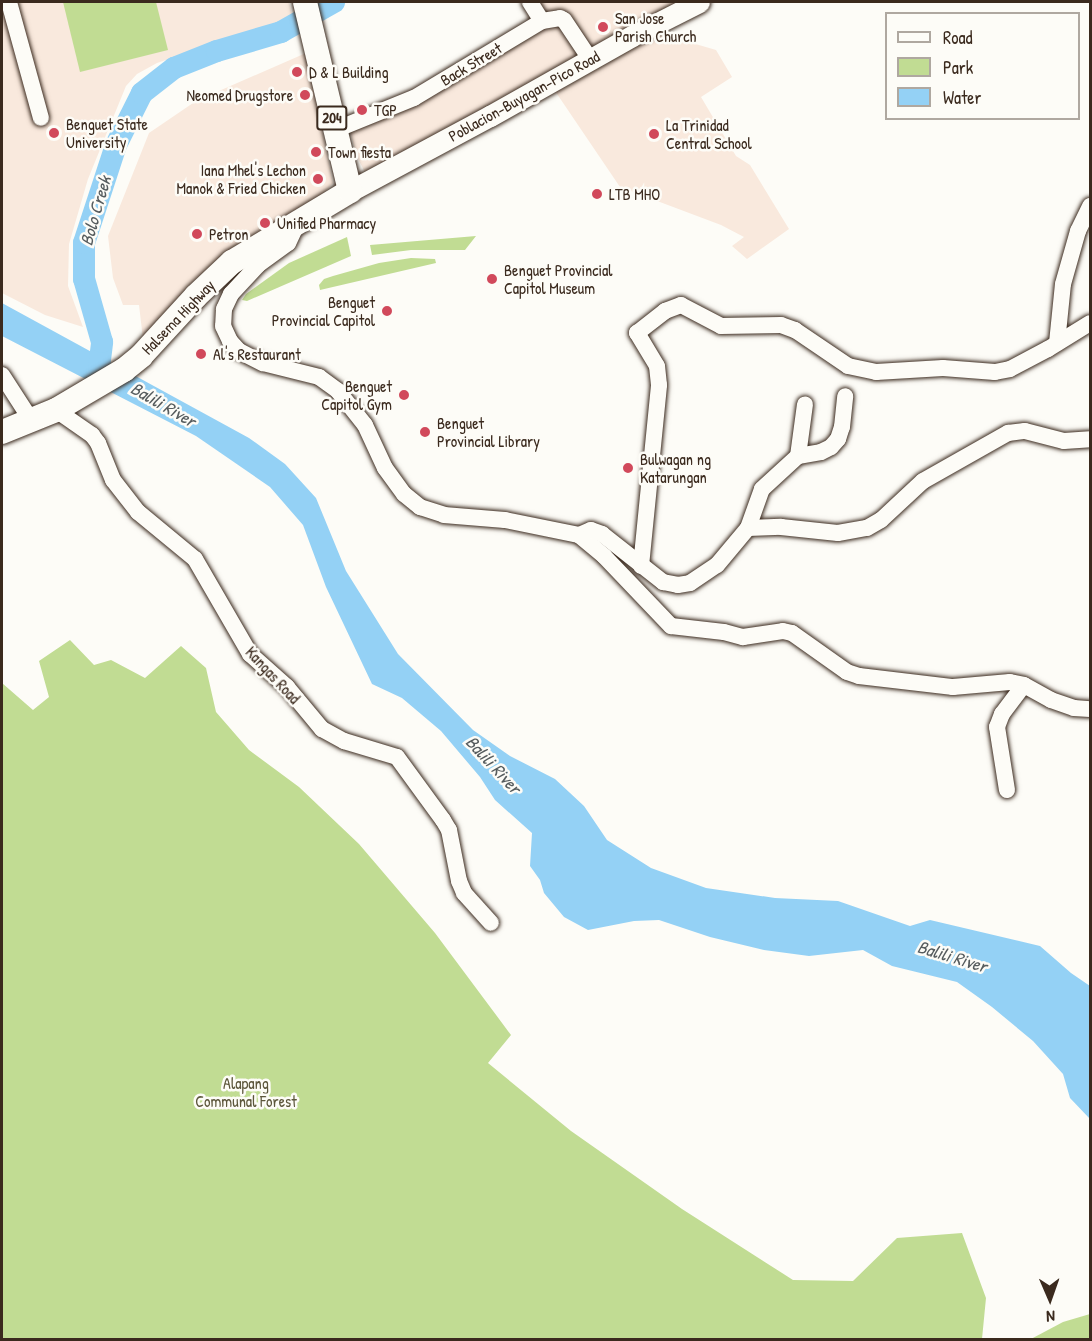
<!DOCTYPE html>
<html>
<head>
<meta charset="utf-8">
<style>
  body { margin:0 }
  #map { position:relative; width:1092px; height:1341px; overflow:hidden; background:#fdfcf7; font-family:"Patrick Hand",sans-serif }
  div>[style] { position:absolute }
  .built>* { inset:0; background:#f9e9dd }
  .green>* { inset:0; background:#c1dc93 }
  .water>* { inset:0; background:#94d1f5 }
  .river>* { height:22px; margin:-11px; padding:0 11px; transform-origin:11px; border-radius:11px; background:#94d1f5 }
  .roads { filter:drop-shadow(0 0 2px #3b2a1e) drop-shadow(0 0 2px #3b2a1e) }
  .minor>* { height:16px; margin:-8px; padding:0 8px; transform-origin:8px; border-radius:8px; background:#fdfcf7 }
  .major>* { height:21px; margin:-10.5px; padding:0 10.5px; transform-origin:10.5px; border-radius:10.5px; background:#fdfcf7 }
  .highway>* { height:24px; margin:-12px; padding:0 12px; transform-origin:12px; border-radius:12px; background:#fdfcf7 }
  .dots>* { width:16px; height:16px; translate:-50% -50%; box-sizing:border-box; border:3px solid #fdfcf7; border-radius:50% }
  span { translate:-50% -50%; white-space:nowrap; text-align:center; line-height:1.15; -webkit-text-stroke:5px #fdfcf7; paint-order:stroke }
  .shield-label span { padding:2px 4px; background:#fdfcf7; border:2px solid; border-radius:4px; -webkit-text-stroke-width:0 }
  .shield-label { font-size:15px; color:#3b2a1e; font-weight:700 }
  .poi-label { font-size:16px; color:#3b2a1e }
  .left { translate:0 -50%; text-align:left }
  .right { translate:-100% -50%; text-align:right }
  .street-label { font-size:16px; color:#3b2a1e }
  .park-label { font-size:16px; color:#5c563b }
  .water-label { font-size:18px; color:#565c5e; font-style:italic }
  .frame { position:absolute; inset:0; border:3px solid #3b2a1e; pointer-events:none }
  .legend { position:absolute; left:885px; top:12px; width:195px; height:108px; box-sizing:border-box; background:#fdfcf7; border:2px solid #afa8a0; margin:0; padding:8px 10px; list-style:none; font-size:18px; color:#3b2a1e }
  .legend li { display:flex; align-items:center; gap:12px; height:30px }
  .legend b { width:30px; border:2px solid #afa8a0 }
  .north { position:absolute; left:1020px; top:1269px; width:60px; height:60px; -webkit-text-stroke:4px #fdfcf7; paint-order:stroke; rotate:178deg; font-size:16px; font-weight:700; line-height:24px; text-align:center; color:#3b2a1e }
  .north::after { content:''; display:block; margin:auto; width:21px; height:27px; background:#3b2a1e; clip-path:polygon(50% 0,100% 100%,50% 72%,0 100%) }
</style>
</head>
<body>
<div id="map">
  <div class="built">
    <div style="clip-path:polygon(2px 2px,289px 2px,293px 18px,157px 63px,137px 74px,126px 86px,88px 179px,69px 244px,68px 286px,83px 327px,45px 315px,2px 293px)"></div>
    <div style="clip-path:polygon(539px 2px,695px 2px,593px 50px,547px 17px)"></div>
    <div style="clip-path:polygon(564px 24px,584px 54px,367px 176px,356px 155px,349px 125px,542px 28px)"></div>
    <div style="clip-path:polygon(651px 31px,716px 50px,732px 77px,701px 97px,736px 156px,750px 165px,789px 229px,747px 259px,732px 246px,744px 237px,721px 225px,620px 187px,555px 91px)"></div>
    <div style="clip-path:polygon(306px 53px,333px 183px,316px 201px,234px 247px,190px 284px,143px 339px,139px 305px,123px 305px,113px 278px,108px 236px,149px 133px,196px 101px)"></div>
  </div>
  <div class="green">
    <div style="clip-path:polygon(63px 2px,156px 2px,168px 50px,80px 72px)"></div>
    <div style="clip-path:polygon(476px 236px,465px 250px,411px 250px,372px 255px,370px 245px)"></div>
    <div style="clip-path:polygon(347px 237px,351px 256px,247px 301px,242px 300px,246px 294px,289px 263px)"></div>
    <div style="clip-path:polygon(411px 258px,435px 259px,436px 263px,320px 290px,319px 285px,324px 279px,333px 276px,379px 263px)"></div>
    <div style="clip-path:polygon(70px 640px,94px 665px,111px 660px,145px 678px,181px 646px,206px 668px,216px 712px,249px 750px,299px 787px,359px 844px,435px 933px,511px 1035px,488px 1063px,571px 1131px,682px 1209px,793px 1280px,853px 1281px,897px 1238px,962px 1233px,986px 1298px,982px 1339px,2px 1339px,2px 683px,33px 710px,49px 697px,39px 661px)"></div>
    <div style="clip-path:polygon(1090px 1314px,1090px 1339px,1031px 1339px,1063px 1322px)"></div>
  </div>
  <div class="water">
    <div style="clip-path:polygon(2px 303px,249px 438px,285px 464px,316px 498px,346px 571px,398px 654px,473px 730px,510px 756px,555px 779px,584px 806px,607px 840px,651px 868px,706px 888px,775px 898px,838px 901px,910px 926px,930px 920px,1040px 946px,1071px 973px,1090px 986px,1090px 1119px,1070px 1098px,1063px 1074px,1033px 1041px,992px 1007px,957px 982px,892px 966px,863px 950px,809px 956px,764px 950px,710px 937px,659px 920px,634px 921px,588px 930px,564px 917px,544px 893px,540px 880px,530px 866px,532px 833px,495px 800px,480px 777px,441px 731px,402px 698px,372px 684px,326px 587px,303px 525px,270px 487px,196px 436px,2px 336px)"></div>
  </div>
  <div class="river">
    <div style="left:99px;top:368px;width:26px;rotate:-83deg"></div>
    <div style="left:102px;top:342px;width:66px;rotate:-105.9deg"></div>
    <div style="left:84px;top:279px;width:36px;rotate:-90deg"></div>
    <div style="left:84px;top:243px;width:103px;rotate:-71.9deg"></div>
    <div style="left:116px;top:145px;width:58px;rotate:-63.4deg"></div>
    <div style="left:142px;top:93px;width:41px;rotate:-38deg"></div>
    <div style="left:174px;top:68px;width:46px;rotate:-21.6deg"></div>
    <div style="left:217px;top:51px;width:67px;rotate:-16.5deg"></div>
    <div style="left:281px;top:32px;width:61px;rotate:-29.5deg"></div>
  </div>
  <div class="roads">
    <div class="minor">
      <div style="left:9px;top:2px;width:120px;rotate:74.6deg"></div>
      <div style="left:530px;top:2px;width:22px;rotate:58deg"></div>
      <div style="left:335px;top:130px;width:85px;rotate:-22.1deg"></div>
      <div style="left:414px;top:98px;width:149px;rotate:-31deg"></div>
      <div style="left:542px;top:21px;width:18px;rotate:-9deg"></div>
      <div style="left:560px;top:18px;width:4px;rotate:27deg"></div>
      <div style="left:564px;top:20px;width:47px;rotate:56.3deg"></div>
      <div style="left:297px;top:224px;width:21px;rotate:115deg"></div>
      <div style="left:288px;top:243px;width:37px;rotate:144deg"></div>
      <div style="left:258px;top:265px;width:40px;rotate:133deg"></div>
      <div style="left:231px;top:294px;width:17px;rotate:115deg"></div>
      <div style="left:224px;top:309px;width:17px;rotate:93deg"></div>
      <div style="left:223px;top:326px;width:17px;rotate:65deg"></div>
      <div style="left:230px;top:341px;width:13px;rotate:48deg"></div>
      <div style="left:239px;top:351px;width:27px;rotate:27deg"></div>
      <div style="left:263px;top:363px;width:58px;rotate:14deg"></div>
      <div style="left:319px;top:377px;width:24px;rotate:36deg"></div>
      <div style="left:338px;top:391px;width:43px;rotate:51.5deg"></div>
      <div style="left:365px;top:425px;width:47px;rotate:65.1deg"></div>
      <div style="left:385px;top:468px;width:32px;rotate:54deg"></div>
      <div style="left:404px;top:494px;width:21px;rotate:39deg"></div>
      <div style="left:420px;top:507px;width:25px;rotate:18deg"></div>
      <div style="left:444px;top:515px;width:61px;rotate:4.7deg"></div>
      <div style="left:505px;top:520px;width:76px;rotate:11.5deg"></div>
      <div style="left:579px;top:535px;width:33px;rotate:40deg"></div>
      <div style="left:604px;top:556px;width:97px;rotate:46.3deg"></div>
      <div style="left:671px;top:626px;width:53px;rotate:6.5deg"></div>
      <div style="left:724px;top:632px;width:20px;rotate:15deg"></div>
      <div style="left:743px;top:637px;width:40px;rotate:-8.5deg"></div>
      <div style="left:783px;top:631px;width:9px;rotate:13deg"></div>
      <div style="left:792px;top:633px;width:67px;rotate:35.3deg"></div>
      <div style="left:847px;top:672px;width:13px;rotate:18deg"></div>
      <div style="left:859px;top:676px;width:95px;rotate:6.7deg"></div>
      <div style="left:953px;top:687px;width:57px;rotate:-5deg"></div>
      <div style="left:1010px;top:682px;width:14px;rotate:12deg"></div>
      <div style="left:1024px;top:685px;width:31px;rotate:29deg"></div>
      <div style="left:1051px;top:700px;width:24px;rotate:19deg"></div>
      <div style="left:1074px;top:708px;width:16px;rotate:4deg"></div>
      <div style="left:1057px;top:343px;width:59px;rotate:-84.2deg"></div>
      <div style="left:1063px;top:284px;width:55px;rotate:-74.2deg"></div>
      <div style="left:1078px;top:231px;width:28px;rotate:-64deg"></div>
      <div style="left:2px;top:375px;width:54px;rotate:57.2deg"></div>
      <div style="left:56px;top:410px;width:44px;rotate:34.8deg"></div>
      <div style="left:92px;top:435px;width:10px;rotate:53deg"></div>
      <div style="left:98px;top:443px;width:40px;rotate:68deg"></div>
      <div style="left:113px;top:480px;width:41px;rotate:52deg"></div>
      <div style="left:138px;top:512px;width:74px;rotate:39.5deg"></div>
      <div style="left:195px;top:559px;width:110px;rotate:59.9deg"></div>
      <div style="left:250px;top:654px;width:50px;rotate:41.7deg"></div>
      <div style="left:287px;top:687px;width:55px;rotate:50.2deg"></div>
      <div style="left:322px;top:729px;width:25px;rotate:29deg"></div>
      <div style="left:344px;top:741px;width:55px;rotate:16.8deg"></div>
      <div style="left:397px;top:757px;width:78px;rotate:53.9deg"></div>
      <div style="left:443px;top:820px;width:12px;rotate:59deg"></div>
      <div style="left:449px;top:830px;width:52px;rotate:78.9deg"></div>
      <div style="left:459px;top:881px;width:13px;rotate:67deg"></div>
      <div style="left:464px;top:893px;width:40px;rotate:48deg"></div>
      <div style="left:798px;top:456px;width:23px;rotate:-10deg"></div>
      <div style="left:821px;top:452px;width:11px;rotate:-27deg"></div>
      <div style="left:831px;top:447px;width:11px;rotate:-49deg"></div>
      <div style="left:838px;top:439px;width:13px;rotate:-72deg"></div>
      <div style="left:842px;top:427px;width:31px;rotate:-84deg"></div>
      <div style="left:748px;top:528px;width:41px;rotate:-70.3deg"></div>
      <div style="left:762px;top:489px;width:49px;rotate:-42.5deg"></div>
      <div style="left:798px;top:456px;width:52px;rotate:-82.3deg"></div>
      <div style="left:579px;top:535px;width:13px;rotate:-23deg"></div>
      <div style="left:591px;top:530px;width:12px;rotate:20deg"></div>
      <div style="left:602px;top:534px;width:78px;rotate:38.2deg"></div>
      <div style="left:663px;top:582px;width:15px;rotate:11deg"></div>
      <div style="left:678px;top:585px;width:12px;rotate:-9deg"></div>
      <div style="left:690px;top:583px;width:32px;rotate:-34deg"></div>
      <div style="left:717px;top:565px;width:48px;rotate:-50deg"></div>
      <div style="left:748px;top:528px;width:33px;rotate:-2deg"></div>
      <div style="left:781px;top:527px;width:57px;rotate:6deg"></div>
      <div style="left:838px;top:533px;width:29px;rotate:-10deg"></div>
      <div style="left:867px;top:528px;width:16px;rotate:-30deg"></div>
      <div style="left:881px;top:520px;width:57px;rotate:-42.9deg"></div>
      <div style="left:923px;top:481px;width:98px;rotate:-29.5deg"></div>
      <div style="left:1008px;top:433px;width:17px;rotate:-7deg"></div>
      <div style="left:1025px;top:431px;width:40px;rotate:14.4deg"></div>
      <div style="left:1064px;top:441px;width:26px;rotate:-4deg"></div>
      <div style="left:641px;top:566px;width:182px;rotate:-84.3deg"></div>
      <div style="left:659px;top:385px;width:19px;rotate:-96deg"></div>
      <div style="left:657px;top:366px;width:39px;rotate:-121deg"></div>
      <div style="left:637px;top:333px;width:36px;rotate:-38deg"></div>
      <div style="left:665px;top:311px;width:17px;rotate:-21deg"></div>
      <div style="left:681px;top:305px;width:45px;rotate:27.7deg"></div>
      <div style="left:721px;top:326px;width:60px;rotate:-1deg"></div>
      <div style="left:781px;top:325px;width:15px;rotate:20deg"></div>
      <div style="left:795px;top:330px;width:64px;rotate:34.2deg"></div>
      <div style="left:848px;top:366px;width:29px;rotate:12deg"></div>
      <div style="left:876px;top:372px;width:67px;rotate:-3.4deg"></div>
      <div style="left:943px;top:368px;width:52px;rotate:4.4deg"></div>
      <div style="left:995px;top:372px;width:15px;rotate:-11deg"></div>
      <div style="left:1010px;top:369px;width:43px;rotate:-27.8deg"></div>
      <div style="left:1048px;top:349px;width:49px;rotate:-31.8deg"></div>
      <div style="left:1007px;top:790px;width:64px;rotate:-99deg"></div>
      <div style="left:997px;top:727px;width:14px;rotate:-69deg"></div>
      <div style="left:1002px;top:714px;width:36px;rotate:-53deg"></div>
    </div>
    <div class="major">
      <div style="left:350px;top:191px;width:159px;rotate:-28.2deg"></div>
      <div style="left:490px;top:116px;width:163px;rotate:-29.4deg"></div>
      <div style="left:632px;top:36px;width:75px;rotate:-26.9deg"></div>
    </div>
    <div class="highway">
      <div style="left:2px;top:432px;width:58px;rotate:-22.2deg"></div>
      <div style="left:56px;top:410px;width:79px;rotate:-30.5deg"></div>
      <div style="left:124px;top:370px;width:22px;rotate:-39deg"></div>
      <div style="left:141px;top:356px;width:81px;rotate:-47.5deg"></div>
      <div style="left:196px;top:296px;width:50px;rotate:-43.4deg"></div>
      <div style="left:232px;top:262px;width:138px;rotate:-31deg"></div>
      <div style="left:350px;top:191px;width:194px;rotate:-103.4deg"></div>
    </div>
  </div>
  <div class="dots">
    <div style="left:603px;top:27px;background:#d1495b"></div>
    <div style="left:297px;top:72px;background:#d1495b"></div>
    <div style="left:305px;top:95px;background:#d1495b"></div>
    <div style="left:362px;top:110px;background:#d1495b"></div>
    <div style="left:54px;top:133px;background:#d1495b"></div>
    <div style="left:654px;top:134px;background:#d1495b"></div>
    <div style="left:316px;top:152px;background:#d1495b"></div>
    <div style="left:318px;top:179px;background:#d1495b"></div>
    <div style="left:597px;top:194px;background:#d1495b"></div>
    <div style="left:265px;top:223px;background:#d1495b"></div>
    <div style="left:197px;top:234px;background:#d1495b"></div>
    <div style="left:492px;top:279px;background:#d1495b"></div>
    <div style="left:387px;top:311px;background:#d1495b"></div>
    <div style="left:201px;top:354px;background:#d1495b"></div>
    <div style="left:404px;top:395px;background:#d1495b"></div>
    <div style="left:425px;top:432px;background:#d1495b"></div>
    <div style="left:628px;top:468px;background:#d1495b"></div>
  </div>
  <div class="shield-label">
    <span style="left:332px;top:118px">204</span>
  </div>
  <div class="poi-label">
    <span class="left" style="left:615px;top:27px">San Jose<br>Parish Church</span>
    <span class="left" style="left:309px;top:72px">D &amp; L Building</span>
    <span class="right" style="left:293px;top:95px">Neomed Drugstore</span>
    <span class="left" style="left:374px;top:110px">TGP</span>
    <span class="left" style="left:66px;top:133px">Benguet State<br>University</span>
    <span class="left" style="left:666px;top:134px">La Trinidad<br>Central School</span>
    <span class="left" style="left:328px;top:152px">Town fiesta</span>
    <span class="right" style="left:306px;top:179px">Iana Mhel's Lechon<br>Manok &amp; Fried Chicken</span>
    <span class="left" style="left:609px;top:194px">LTB MHO</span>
    <span class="left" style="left:277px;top:223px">Unified Pharmacy</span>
    <span class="left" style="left:209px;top:234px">Petron</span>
    <span class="left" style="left:504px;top:279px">Benguet Provincial<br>Capitol Museum</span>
    <span class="right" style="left:375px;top:311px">Benguet<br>Provincial Capitol</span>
    <span class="left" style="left:213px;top:354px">Al's Restaurant</span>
    <span class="right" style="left:392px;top:395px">Benguet<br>Capitol Gym</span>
    <span class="left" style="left:437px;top:432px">Benguet<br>Provincial Library</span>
    <span class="left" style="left:640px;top:468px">Bulwagan ng<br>Katarungan</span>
  </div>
  <div class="street-label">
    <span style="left:471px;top:64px;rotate:-31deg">Back Street</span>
    <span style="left:524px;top:96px;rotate:-29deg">Poblacion-Buyagan-Pico Road</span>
    <span style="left:178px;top:317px;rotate:-46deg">Halsema Highway</span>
    <span style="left:273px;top:675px;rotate:47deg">Kangas Road</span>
  </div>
  <div class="park-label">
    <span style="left:246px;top:1092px">Alapang<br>Communal Forest</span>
  </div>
  <div class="water-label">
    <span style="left:96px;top:211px;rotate:-74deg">Bolo Creek</span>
    <span style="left:163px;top:405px;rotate:30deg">Balili River</span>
    <span style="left:493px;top:765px;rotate:47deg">Balili River</span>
    <span style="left:952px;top:957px;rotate:17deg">Balili River</span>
  </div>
  <div class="frame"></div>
  <ul class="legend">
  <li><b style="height:8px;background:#fdfcf7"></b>Road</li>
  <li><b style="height:16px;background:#c1dc93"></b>Park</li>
  <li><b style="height:16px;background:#94d1f5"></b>Water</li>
  </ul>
  <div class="north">N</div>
</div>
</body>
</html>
